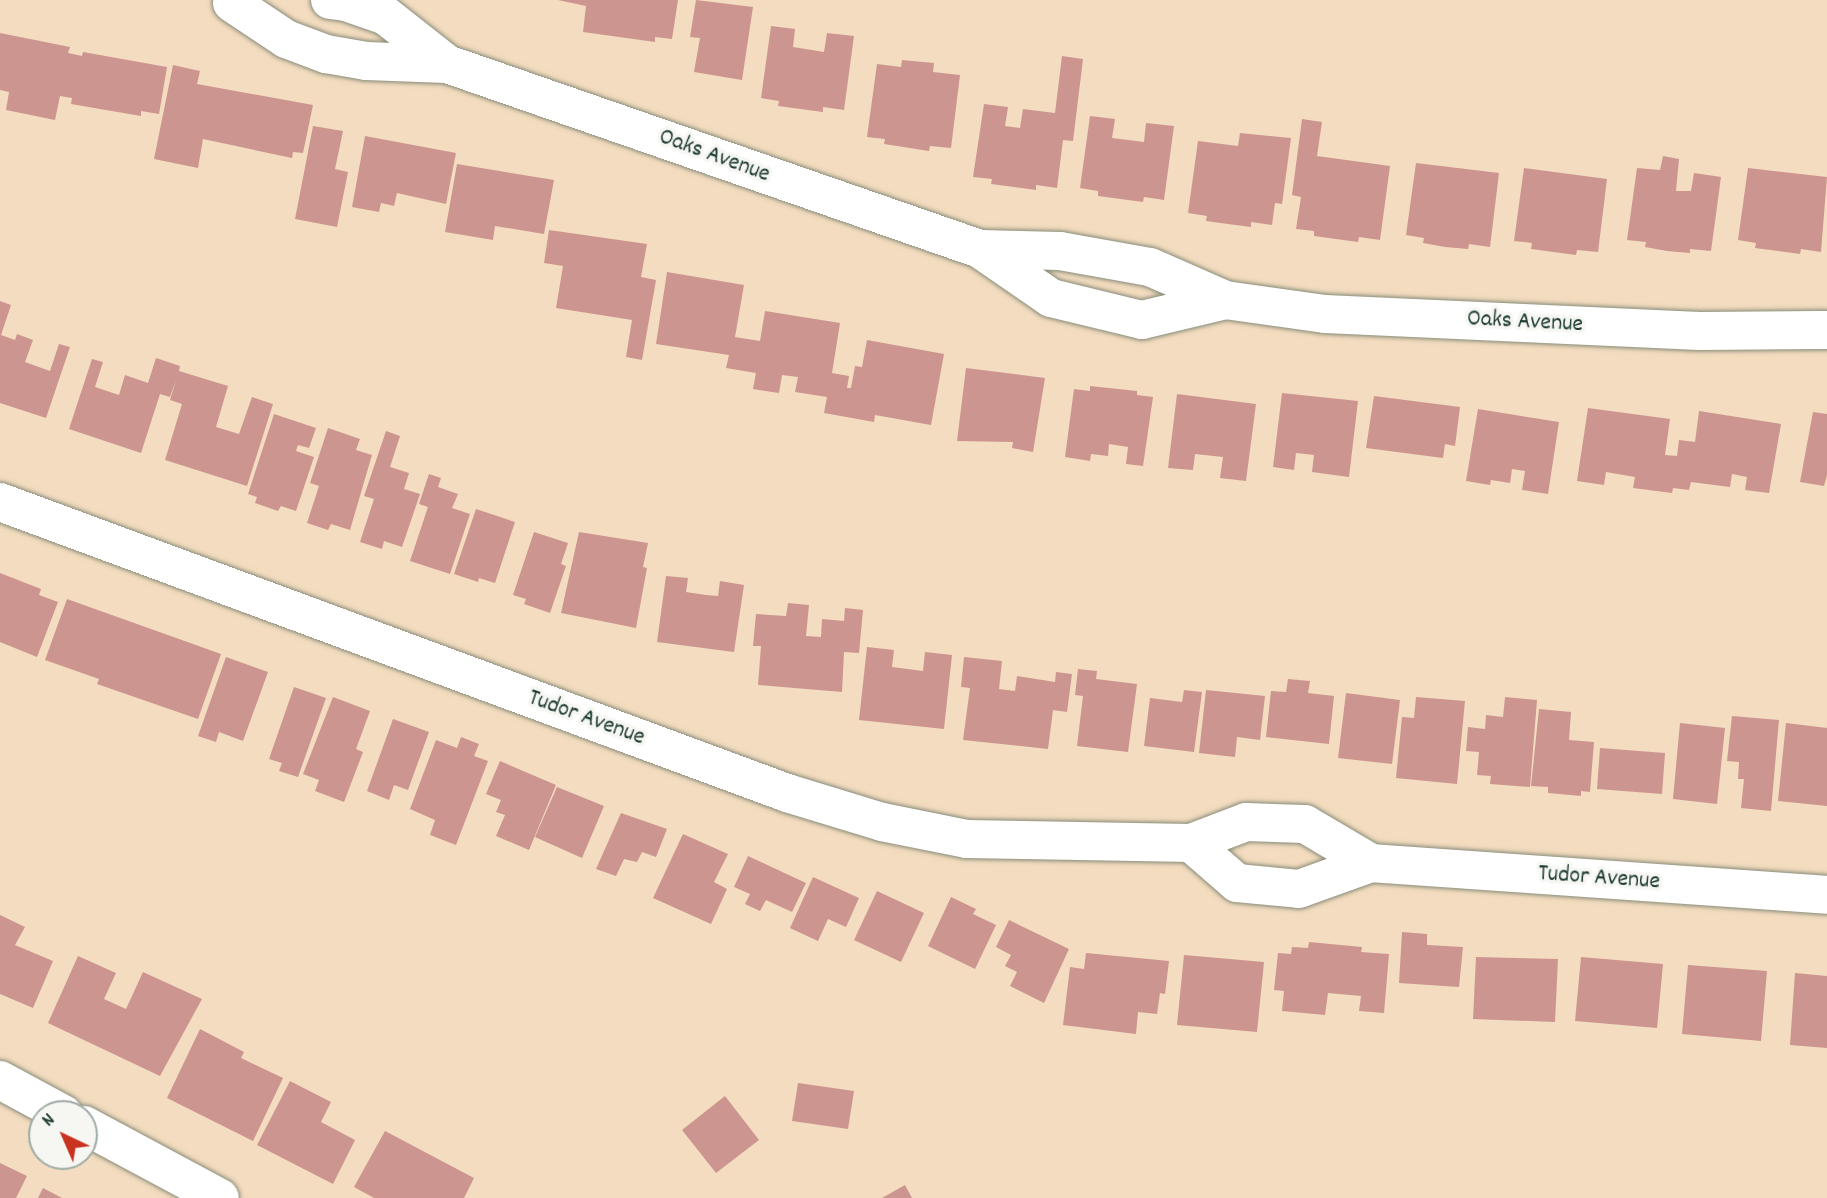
<!DOCTYPE html>
<html>
<head>
<meta charset="utf-8">
<style>
  body { margin:0 }
  #map { position:relative; width:1827px; height:1198px; overflow:hidden; background:#f3dcbf; font-family:Dekko,sans-serif }
  div>[style] { position:absolute }
  .building>* { inset:0; background:#cd9590 }
  .roads { filter:drop-shadow(0 0 2px #898c7a) drop-shadow(0 0 2px #898c7a) }
  .street>* { height:38px; margin:-19px; padding:0 19px; transform-origin:19px; border-radius:19px; background:#fff }
  span { translate:-50% -50%; white-space:nowrap; text-align:center; line-height:1.15; -webkit-text-stroke:7px #f6f6f2; paint-order:stroke }
  .street-label { font-size:24px; color:#1f3d34 }
  .north { position:absolute; left:28px; top:1100px; width:70px; height:70px; box-sizing:border-box; background:#f6f6f2; border:2px solid #a0aca6; border-radius:50%; rotate:316deg; font-size:19px; font-weight:700; line-height:28px; text-align:center; color:#1f3d34 }
  .north::after { content:''; display:block; margin:auto; width:24px; height:32px; background:#c8321e; clip-path:polygon(50% 0,100% 100%,50% 72%,0 100%) }
</style>
</head>
<body>
<div id="map">
  <div class="building">
    <div style="clip-path:polygon(558px 0,678px 0,672px 39px,655px 37px,655px 42px,583px 32px,586px 6px)"></div>
    <div style="clip-path:polygon(696px 0,753px 7px,742px 80px,694px 72px,700px 38px,690px 37px)"></div>
    <div style="clip-path:polygon(771px 26px,795px 29px,793px 47px,824px 52px,827px 33px,854px 36px,844px 110px,823px 107px,823px 112px,778px 106px,779px 101px,761px 98px)"></div>
    <div style="clip-path:polygon(0 33px,70px 47px,68px 53px,82px 56px,83px 52px,167px 67px,159px 114px,141px 111px,141px 116px,71px 104px,72px 98px,60px 96px,55px 120px,6px 110px,9px 92px,0 90px)"></div>
    <div style="clip-path:polygon(1062px 56px,1083px 59px,1073px 141px,1063px 140px,1057px 188px,1036px 185px,1036px 190px,991px 184px,992px 179px,973px 177px,984px 104px,1008px 107px,1005px 126px,1020px 128px,1023px 109px,1055px 113px)"></div>
    <div style="clip-path:polygon(902px 60px,934px 63px,933px 72px,960px 75px,951px 148px,930px 146px,929px 151px,884px 144px,885px 139px,867px 137px,877px 64px,901px 67px)"></div>
    <div style="clip-path:polygon(173px 65px,200px 71px,197px 84px,313px 105px,303px 153px,293px 152px,292px 158px,203px 139px,198px 168px,154px 159px)"></div>
    <div style="clip-path:polygon(1090px 116px,1115px 119px,1112px 138px,1144px 142px,1146px 123px,1174px 126px,1164px 200px,1144px 197px,1143px 202px,1098px 196px,1098px 191px,1080px 188px)"></div>
    <div style="clip-path:polygon(1302px 119px,1322px 122px,1317px 156px,1390px 166px,1380px 240px,1359px 237px,1358px 242px,1314px 236px,1314px 231px,1296px 229px,1301px 197px,1292px 195px)"></div>
    <div style="clip-path:polygon(313px 126px,343px 131px,335px 169px,348px 172px,337px 227px,295px 219px)"></div>
    <div style="clip-path:polygon(1240px 133px,1291px 138px,1282px 204px,1275px 203px,1272px 225px,1251px 222px,1251px 227px,1228px 224px,1206px 221px,1207px 216px,1188px 213px,1198px 141px,1238px 146px)"></div>
    <div style="clip-path:polygon(365px 136px,456px 153px,446px 204px,397px 193px,394px 206px,381px 203px,379px 212px,352px 207px)"></div>
    <div style="clip-path:polygon(1663px 156px,1679px 159px,1676px 191px,1691px 191px,1694px 173px,1721px 177px,1711px 251px,1690px 249px,1690px 253px,1667px 251px,1645px 247px,1646px 242px,1627px 240px,1637px 168px,1660px 170px)"></div>
    <div style="clip-path:polygon(1416px 163px,1499px 173px,1490px 247px,1469px 244px,1468px 249px,1445px 247px,1423px 243px,1424px 238px,1406px 235px)"></div>
    <div style="clip-path:polygon(457px 164px,554px 180px,544px 234px,495px 226px,493px 240px,445px 232px)"></div>
    <div style="clip-path:polygon(1524px 168px,1607px 179px,1598px 252px,1577px 250px,1576px 255px,1531px 249px,1532px 243px,1514px 241px)"></div>
    <div style="clip-path:polygon(1748px 168px,1827px 177px,1821px 252px,1801px 249px,1800px 254px,1755px 248px,1756px 243px,1738px 240px)"></div>
    <div style="clip-path:polygon(549px 230px,647px 244px,641px 277px,656px 280px,642px 360px,626px 357px,632px 320px,556px 308px,563px 266px,544px 263px)"></div>
    <div style="clip-path:polygon(667px 272px,744px 285px,735px 337px,760px 341px,765px 311px,840px 323px,832px 373px,849px 376px,847px 388px,851px 388px,855px 366px,862px 367px,867px 340px,944px 354px,931px 425px,875px 415px,874px 422px,824px 413px,827px 397px,795px 392px,798px 377px,782px 375px,779px 393px,753px 389px,756px 373px,726px 368px,729px 355px,656px 344px)"></div>
    <div style="clip-path:polygon(0 301px,11px 305px,1px 335px,15px 340px,17px 334px,33px 340px,25px 362px,50px 371px,59px 344px,70px 347px,46px 418px,0 403px)"></div>
    <div style="clip-path:polygon(156px 358px,180px 366px,179px 371px,228px 386px,216px 427px,239px 434px,252px 397px,273px 404px,247px 486px,165px 460px,182px 404px,170px 400px,176px 380px,170px 397px,160px 394px,141px 453px,69px 429px,92px 359px,103px 362px,95px 387px,119px 395px,125px 375px,148px 383px)"></div>
    <div style="clip-path:polygon(966px 368px,1045px 378px,1033px 452px,1012px 448px,1013px 442px,957px 441px)"></div>
    <div style="clip-path:polygon(1090px 386px,1137px 391px,1137px 395px,1153px 397px,1143px 466px,1126px 464px,1128px 447px,1109px 444px,1108px 456px,1091px 454px,1090px 461px,1065px 457px,1074px 389px,1090px 391px)"></div>
    <div style="clip-path:polygon(1282px 393px,1358px 401px,1349px 477px,1312px 472px,1314px 455px,1296px 453px,1294px 470px,1273px 467px)"></div>
    <div style="clip-path:polygon(1177px 394px,1256px 404px,1246px 481px,1220px 478px,1223px 457px,1195px 454px,1193px 470px,1168px 468px)"></div>
    <div style="clip-path:polygon(1374px 396px,1460px 407px,1455px 446px,1445px 444px,1443px 458px,1366px 448px)"></div>
    <div style="clip-path:polygon(1588px 408px,1670px 419px,1665px 455px,1677px 456px,1679px 440px,1695px 442px,1699px 411px,1781px 424px,1769px 493px,1745px 490px,1747px 477px,1732px 474px,1730px 487px,1691px 482px,1689px 490px,1673px 488px,1672px 493px,1633px 488px,1635px 477px,1606px 472px,1604px 485px,1577px 481px)"></div>
    <div style="clip-path:polygon(1478px 409px,1559px 422px,1548px 494px,1522px 490px,1525px 471px,1512px 469px,1510px 483px,1491px 480px,1490px 485px,1466px 481px)"></div>
    <div style="clip-path:polygon(1813px 412px,1827px 414px,1827px 475px,1824px 486px,1800px 482px)"></div>
    <div style="clip-path:polygon(274px 414px,316px 428px,309px 448px,298px 445px,296px 451px,314px 457px,296px 511px,281px 506px,278px 511px,255px 503px,257px 497px,248px 494px)"></div>
    <div style="clip-path:polygon(328px 428px,360px 439px,356px 450px,372px 455px,350px 530px,331px 524px,328px 530px,307px 523px,319px 486px,310px 483px)"></div>
    <div style="clip-path:polygon(386px 431px,400px 436px,390px 467px,409px 473px,404px 489px,420px 494px,402px 547px,384px 541px,382px 549px,360px 542px,374px 499px,364px 496px)"></div>
    <div style="clip-path:polygon(429px 474px,441px 478px,438px 487px,458px 494px,452px 508px,470px 514px,450px 574px,410px 561px,428px 507px,419px 504px)"></div>
    <div style="clip-path:polygon(476px 509px,515px 522px,495px 583px,479px 578px,478px 582px,454px 574px)"></div>
    <div style="clip-path:polygon(534px 532px,568px 543px,561px 564px,566px 566px,550px 613px,524px 604px,526px 599px,513px 595px)"></div>
    <div style="clip-path:polygon(579px 532px,648px 543px,643px 567px,647px 568px,636px 628px,561px 613px)"></div>
    <div style="clip-path:polygon(0 573px,41px 589px,39px 595px,58px 602px,37px 657px,0 642px)"></div>
    <div style="clip-path:polygon(666px 576px,688px 578px,686px 592px,706px 595px,718px 596px,720px 581px,744px 585px,734px 652px,657px 642px)"></div>
    <div style="clip-path:polygon(67px 599px,221px 654px,198px 719px,97px 684px,99px 679px,45px 660px)"></div>
    <div style="clip-path:polygon(788px 603px,809px 605px,806px 636px,821px 637px,822px 619px,844px 621px,845px 608px,863px 610px,859px 653px,844px 652px,842px 692px,758px 685px,761px 646px,753px 646px,756px 614px,786px 616px)"></div>
    <div style="clip-path:polygon(867px 647px,894px 650px,892px 667px,923px 671px,925px 652px,952px 655px,944px 729px,859px 720px)"></div>
    <div style="clip-path:polygon(226px 657px,268px 672px,243px 741px,219px 732px,216px 742px,198px 736px)"></div>
    <div style="clip-path:polygon(964px 657px,1002px 661px,999px 689px,1015px 691px,1017px 676px,1055px 682px,1056px 672px,1072px 674px,1067px 712px,1053px 710px,1048px 749px,963px 740px,970px 688px,961px 687px)"></div>
    <div style="clip-path:polygon(1078px 669px,1097px 671px,1096px 679px,1137px 684px,1128px 752px,1077px 746px,1083px 696px,1075px 695px)"></div>
    <div style="clip-path:polygon(1288px 679px,1310px 681px,1308px 693px,1334px 696px,1329px 744px,1266px 737px,1271px 691px,1286px 692px)"></div>
    <div style="clip-path:polygon(294px 687px,326px 698px,298px 777px,279px 771px,282px 763px,269px 759px)"></div>
    <div style="clip-path:polygon(1184px 690px,1202px 692px,1194px 752px,1144px 746px,1150px 698px,1182px 702px)"></div>
    <div style="clip-path:polygon(1206px 690px,1265px 696px,1260px 740px,1237px 737px,1235px 757px,1199px 753px)"></div>
    <div style="clip-path:polygon(1346px 693px,1400px 700px,1392px 764px,1338px 758px)"></div>
    <div style="clip-path:polygon(333px 697px,370px 711px,356px 749px,363px 752px,344px 802px,315px 791px,319px 780px,303px 774px)"></div>
    <div style="clip-path:polygon(1416px 697px,1465px 701px,1457px 784px,1396px 778px,1402px 717px,1414px 718px)"></div>
    <div style="clip-path:polygon(1505px 697px,1537px 700px,1530px 787px,1490px 784px,1491px 776px,1477px 775px,1479px 752px,1466px 751px,1468px 727px,1485px 729px,1486px 715px,1503px 717px)"></div>
    <div style="clip-path:polygon(1539px 709px,1571px 712px,1569px 740px,1594px 742px,1590px 792px,1581px 791px,1581px 796px,1548px 793px,1548px 787px,1531px 786px)"></div>
    <div style="clip-path:polygon(1732px 716px,1779px 720px,1771px 811px,1741px 808px,1744px 779px,1738px 779px,1739px 762px,1727px 761px)"></div>
    <div style="clip-path:polygon(393px 719px,429px 732px,408px 790px,394px 785px,389px 800px,367px 791px)"></div>
    <div style="clip-path:polygon(1680px 723px,1725px 728px,1717px 804px,1673px 799px)"></div>
    <div style="clip-path:polygon(1786px 723px,1827px 728px,1827px 806px,1778px 801px)"></div>
    <div style="clip-path:polygon(461px 737px,479px 744px,474px 756px,488px 761px,456px 845px,430px 835px,435px 820px,410px 809px,436px 740px,457px 748px)"></div>
    <div style="clip-path:polygon(1600px 748px,1665px 753px,1662px 794px,1597px 789px)"></div>
    <div style="clip-path:polygon(500px 761px,556px 785px,529px 850px,496px 836px,505px 815px,496px 812px,501px 800px,486px 794px)"></div>
    <div style="clip-path:polygon(557px 787px,604px 806px,582px 858px,535px 837px)"></div>
    <div style="clip-path:polygon(621px 813px,667px 829px,656px 857px,642px 852px,637px 862px,624px 859px,616px 876px,596px 869px)"></div>
    <div style="clip-path:polygon(683px 834px,728px 854px,714px 882px,727px 889px,711px 924px,653px 898px)"></div>
    <div style="clip-path:polygon(748px 856px,806px 883px,792px 912px,766px 900px,760px 911px,745px 904px,750px 894px,734px 887px)"></div>
    <div style="clip-path:polygon(813px 877px,859px 898px,846px 927px,828px 919px,818px 941px,790px 928px)"></div>
    <div style="clip-path:polygon(877px 891px,924px 913px,901px 962px,854px 940px)"></div>
    <div style="clip-path:polygon(951px 897px,976px 909px,973px 914px,996px 925px,975px 969px,928px 946px)"></div>
    <div style="clip-path:polygon(0 915px,25px 927px,15px 945px,53px 961px,33px 1008px,0 994px)"></div>
    <div style="clip-path:polygon(1009px 920px,1069px 949px,1044px 1003px,1010px 986px,1017px 972px,1005px 966px,1011px 955px,996px 947px)"></div>
    <div style="clip-path:polygon(1402px 932px,1427px 934px,1427px 945px,1463px 947px,1459px 987px,1399px 983px)"></div>
    <div style="clip-path:polygon(1309px 942px,1362px 947px,1361px 952px,1389px 954px,1384px 1013px,1359px 1011px,1361px 996px,1328px 993px,1325px 1015px,1282px 1011px,1284px 991px,1274px 990px,1278px 953px,1291px 954px,1292px 947px,1308px 948px)"></div>
    <div style="clip-path:polygon(1086px 953px,1169px 961px,1165px 994px,1160px 993px,1157px 1014px,1138px 1012px,1136px 1034px,1063px 1025px,1070px 967px,1084px 969px)"></div>
    <div style="clip-path:polygon(1184px 955px,1264px 962px,1257px 1032px,1177px 1025px)"></div>
    <div style="clip-path:polygon(78px 956px,116px 973px,104px 999px,126px 1009px,143px 972px,202px 999px,160px 1076px,48px 1023px)"></div>
    <div style="clip-path:polygon(1476px 957px,1558px 959px,1555px 1022px,1473px 1019px)"></div>
    <div style="clip-path:polygon(1581px 957px,1663px 964px,1657px 1028px,1575px 1021px)"></div>
    <div style="clip-path:polygon(1688px 965px,1767px 971px,1761px 1041px,1682px 1034px)"></div>
    <div style="clip-path:polygon(1795px 973px,1827px 976px,1827px 1048px,1790px 1045px)"></div>
    <div style="clip-path:polygon(200px 1029px,244px 1052px,241px 1058px,283px 1078px,253px 1141px,167px 1098px)"></div>
    <div style="clip-path:polygon(290px 1081px,331px 1102px,321px 1122px,355px 1140px,333px 1184px,257px 1145px)"></div>
    <div style="clip-path:polygon(798px 1083px,854px 1091px,848px 1129px,792px 1121px)"></div>
    <div style="clip-path:polygon(725px 1096px,759px 1140px,716px 1173px,682px 1130px)"></div>
    <div style="clip-path:polygon(385px 1131px,474px 1178px,464px 1198px,374px 1198px,354px 1187px)"></div>
    <div style="clip-path:polygon(0 1163px,27px 1176px,16px 1198px,0 1198px)"></div>
    <div style="clip-path:polygon(905px 1185px,912px 1198px,882px 1198px)"></div>
    <div style="clip-path:polygon(43px 1188px,62px 1198px,38px 1198px)"></div>
  </div>
  <div class="roads">
    <div class="street">
      <div style="left:330px;top:0;width:16px;rotate:7deg"></div>
      <div style="left:346px;top:2px;width:42px;rotate:19.3deg"></div>
      <div style="left:386px;top:16px;width:78px;rotate:38.2deg"></div>
      <div style="left:232px;top:3px;width:65px;rotate:33.7deg"></div>
      <div style="left:286px;top:39px;width:43px;rotate:20.6deg"></div>
      <div style="left:326px;top:54px;width:41px;rotate:9.9deg"></div>
      <div style="left:366px;top:61px;width:81px;rotate:2.1deg"></div>
      <div style="left:447px;top:64px;width:564px;rotate:19.14deg"></div>
      <div style="left:980px;top:249px;width:86px;rotate:34.6deg"></div>
      <div style="left:1051px;top:298px;width:94px;rotate:13.6deg"></div>
      <div style="left:1142px;top:320px;width:85px;rotate:-13.5deg"></div>
      <div style="left:980px;top:249px;width:80px;rotate:1.4deg"></div>
      <div style="left:1060px;top:251px;width:91px;rotate:10.1deg"></div>
      <div style="left:1150px;top:267px;width:82px;rotate:23.7deg"></div>
      <div style="left:1225px;top:300px;width:101px;rotate:8deg"></div>
      <div style="left:1325px;top:314px;width:375px;rotate:2.6deg"></div>
      <div style="left:1700px;top:331px;width:127px;rotate:-0.5deg"></div>
      <div style="left:0;top:502px;width:839px;rotate:20.29deg"></div>
      <div style="left:787px;top:793px;width:99px;rotate:17deg"></div>
      <div style="left:882px;top:822px;width:87px;rotate:11.3deg"></div>
      <div style="left:967px;top:839px;width:224px;rotate:1deg"></div>
      <div style="left:1191px;top:843px;width:59px;rotate:-20.9deg"></div>
      <div style="left:1246px;top:822px;width:59px;rotate:1.9deg"></div>
      <div style="left:1305px;top:824px;width:77px;rotate:30.6deg"></div>
      <div style="left:1191px;top:843px;width:61px;rotate:41deg"></div>
      <div style="left:1237px;top:883px;width:62px;rotate:5.5deg"></div>
      <div style="left:1299px;top:889px;width:77px;rotate:-19.9deg"></div>
      <div style="left:1371px;top:863px;width:457px;rotate:4deg"></div>
      <div style="left:0;top:1080px;width:72px;rotate:28.4deg"></div>
      <div style="left:84px;top:1125px;width:154px;rotate:28.2deg"></div>
    </div>
  </div>
  <div class="street-label">
    <span style="left:714px;top:157px;rotate:20deg">Oaks Avenue</span>
    <span style="left:1525px;top:323px;rotate:3deg">Oaks Avenue</span>
    <span style="left:586px;top:719px;rotate:20deg">Tudor Avenue</span>
    <span style="left:1599px;top:879px;rotate:4deg">Tudor Avenue</span>
  </div>
  <div class="north">N</div>
</div>
</body>
</html>
